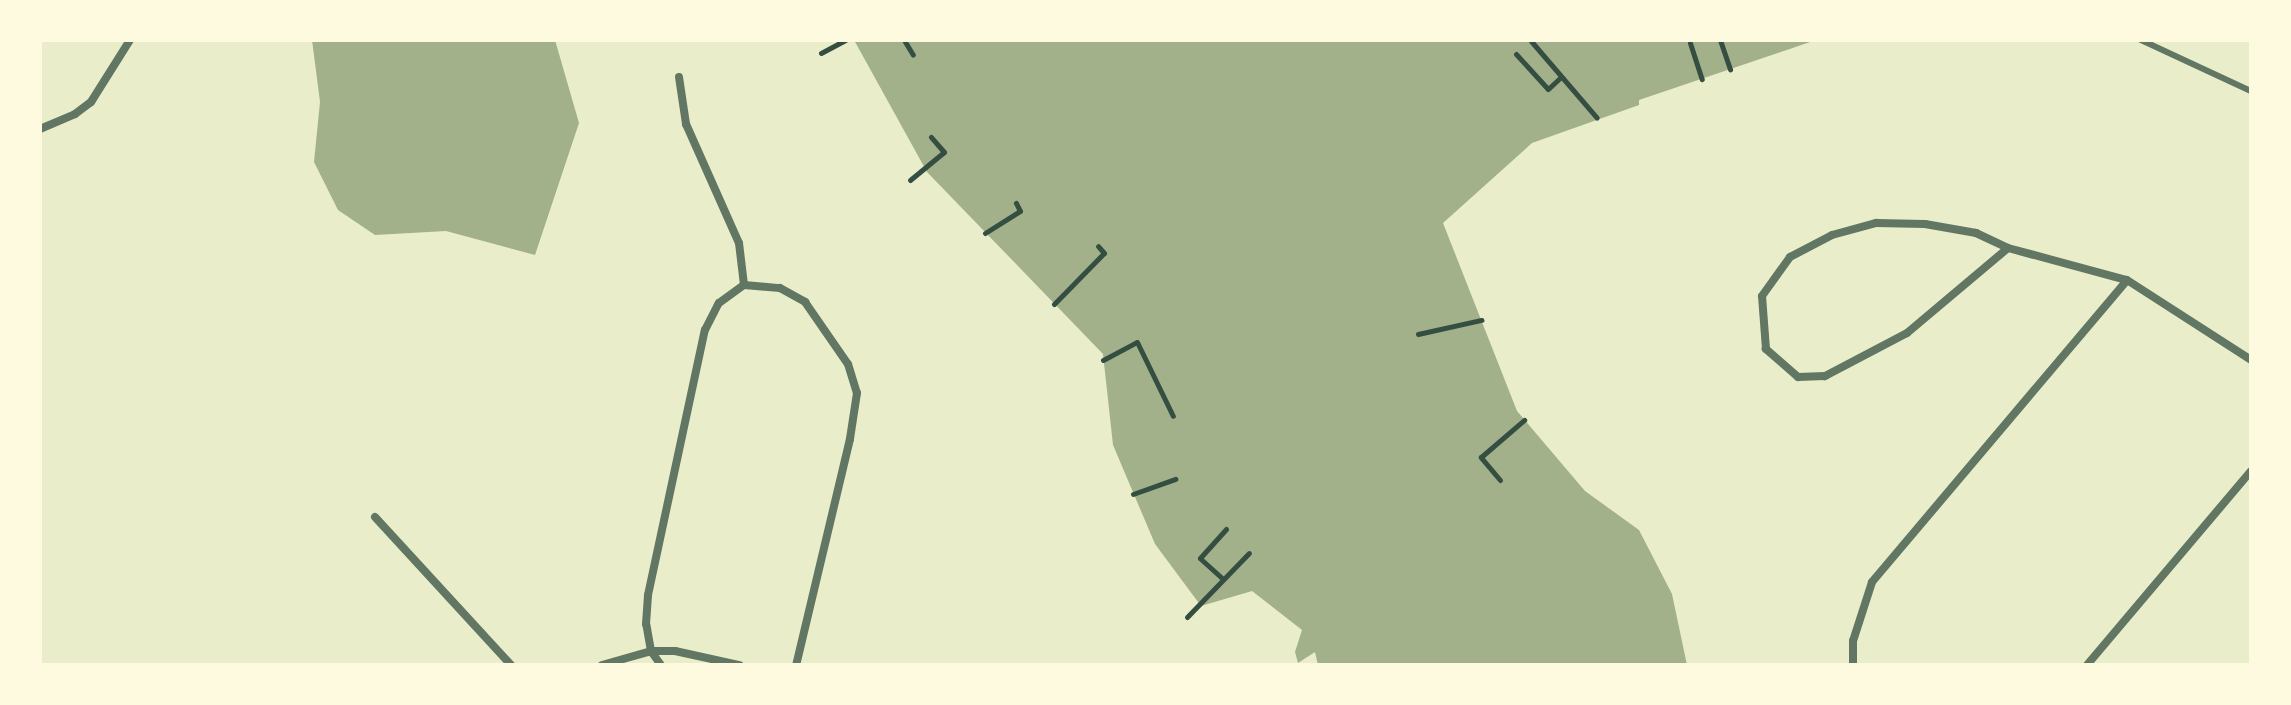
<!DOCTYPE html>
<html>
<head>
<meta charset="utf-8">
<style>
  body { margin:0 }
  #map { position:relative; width:2291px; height:705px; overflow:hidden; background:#e9edc9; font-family:Lato,sans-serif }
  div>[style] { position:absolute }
  .water>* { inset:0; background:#a3b18a }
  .path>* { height:5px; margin:-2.5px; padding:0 2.5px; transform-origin:2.5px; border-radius:2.5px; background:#344e41 }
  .service>* { height:6px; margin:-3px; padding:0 3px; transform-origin:3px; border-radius:3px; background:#617663 }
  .minor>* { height:8px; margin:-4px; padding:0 4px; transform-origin:4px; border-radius:4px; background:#617663 }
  span { translate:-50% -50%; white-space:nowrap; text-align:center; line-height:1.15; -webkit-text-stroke:6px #fefae0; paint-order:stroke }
  .frame { position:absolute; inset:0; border:42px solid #fefae0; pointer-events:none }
</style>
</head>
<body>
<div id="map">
  <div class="water">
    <div style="clip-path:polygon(312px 40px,555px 40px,579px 123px,535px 255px,446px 231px,375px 235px,338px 210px,314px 162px,320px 102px)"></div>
    <div style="clip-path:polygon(854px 40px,1816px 40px,1639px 100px,1639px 105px,1532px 143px,1443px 223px,1517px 411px,1585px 491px,1639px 530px,1672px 594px,1687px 665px,1318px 665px,1315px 652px,1298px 663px,1295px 652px,1302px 630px,1252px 591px,1201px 606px,1155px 544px,1113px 445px,1103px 354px,927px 172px)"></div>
  </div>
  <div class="path">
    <div style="left:904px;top:40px;width:17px;rotate:59deg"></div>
    <div style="left:1720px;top:40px;width:31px;rotate:71deg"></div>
    <div style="left:1531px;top:41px;width:101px;rotate:49.4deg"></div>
    <div style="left:1690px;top:43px;width:38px;rotate:72deg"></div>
    <div style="left:821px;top:53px;width:27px;rotate:-28deg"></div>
    <div style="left:1516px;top:54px;width:47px;rotate:47.6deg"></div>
    <div style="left:1548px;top:89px;width:18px;rotate:-43deg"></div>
    <div style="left:910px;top:180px;width:44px;rotate:-39.5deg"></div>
    <div style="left:944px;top:152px;width:20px;rotate:-131deg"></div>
    <div style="left:985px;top:233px;width:41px;rotate:-32.2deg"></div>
    <div style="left:1020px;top:211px;width:9px;rotate:-117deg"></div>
    <div style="left:1054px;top:304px;width:71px;rotate:-45.6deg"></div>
    <div style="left:1104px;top:253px;width:9px;rotate:-131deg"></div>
    <div style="left:1418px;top:334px;width:65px;rotate:-12.5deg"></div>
    <div style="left:1103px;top:360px;width:38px;rotate:-28deg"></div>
    <div style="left:1137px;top:342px;width:82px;rotate:64.1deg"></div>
    <div style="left:1500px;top:480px;width:30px;rotate:-130deg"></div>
    <div style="left:1481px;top:457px;width:57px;rotate:-40.7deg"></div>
    <div style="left:1133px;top:494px;width:45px;rotate:-19.7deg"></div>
    <div style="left:1223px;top:579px;width:31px;rotate:-138deg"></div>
    <div style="left:1200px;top:558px;width:39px;rotate:-48deg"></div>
    <div style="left:1187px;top:617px;width:89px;rotate:-45.9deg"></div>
  </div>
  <div class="service">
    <div style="left:2141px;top:40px;width:121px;rotate:24.9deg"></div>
  </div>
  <div class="minor">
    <div style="left:679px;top:77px;width:48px;rotate:81.5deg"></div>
    <div style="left:686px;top:124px;width:130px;rotate:66deg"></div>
    <div style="left:739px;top:243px;width:42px;rotate:83.2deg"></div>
    <div style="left:40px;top:129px;width:38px;rotate:-23deg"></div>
    <div style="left:75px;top:114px;width:20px;rotate:-37deg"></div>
    <div style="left:91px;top:102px;width:73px;rotate:-57.8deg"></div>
    <div style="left:2008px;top:248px;width:132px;rotate:139.9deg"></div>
    <div style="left:1907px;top:333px;width:93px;rotate:152.3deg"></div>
    <div style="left:1825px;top:376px;width:27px;rotate:178deg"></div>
    <div style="left:1798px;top:377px;width:43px;rotate:-138.8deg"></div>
    <div style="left:1766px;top:349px;width:53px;rotate:-94.3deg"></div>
    <div style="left:1762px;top:296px;width:48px;rotate:-54.3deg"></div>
    <div style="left:1790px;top:257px;width:47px;rotate:-27.6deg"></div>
    <div style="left:1832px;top:235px;width:46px;rotate:-15.3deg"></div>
    <div style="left:1876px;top:223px;width:49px;rotate:1.2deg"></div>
    <div style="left:1925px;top:224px;width:52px;rotate:10deg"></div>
    <div style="left:1976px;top:233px;width:35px;rotate:25deg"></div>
    <div style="left:2008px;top:248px;width:123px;rotate:15.1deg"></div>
    <div style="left:2127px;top:280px;width:148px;rotate:32.8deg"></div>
    <div style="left:744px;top:285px;width:36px;rotate:5deg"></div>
    <div style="left:780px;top:288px;width:29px;rotate:29deg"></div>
    <div style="left:805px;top:302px;width:75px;rotate:55.3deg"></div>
    <div style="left:848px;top:364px;width:30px;rotate:73deg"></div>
    <div style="left:857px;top:393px;width:47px;rotate:98.7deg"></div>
    <div style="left:850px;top:439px;width:232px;rotate:103.4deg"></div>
    <div style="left:375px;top:517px;width:201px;rotate:47.4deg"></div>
    <div style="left:602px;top:665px;width:51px;rotate:-15.9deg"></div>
    <div style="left:651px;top:651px;width:24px"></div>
    <div style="left:675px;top:651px;width:66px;rotate:12.3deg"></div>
    <div style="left:661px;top:665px;width:17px;rotate:-126deg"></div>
    <div style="left:651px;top:651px;width:27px;rotate:-100deg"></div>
    <div style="left:646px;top:624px;width:29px;rotate:-86deg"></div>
    <div style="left:648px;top:595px;width:271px;rotate:-77.9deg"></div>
    <div style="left:705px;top:330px;width:30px;rotate:-63deg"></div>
    <div style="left:719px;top:303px;width:31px;rotate:-36deg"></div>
    <div style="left:1853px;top:665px;width:24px;rotate:-90deg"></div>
    <div style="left:1853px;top:641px;width:62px;rotate:-72.1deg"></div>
    <div style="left:1872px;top:582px;width:395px;rotate:-49.8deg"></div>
    <div style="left:2087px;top:665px;width:254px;rotate:-49.8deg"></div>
  </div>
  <div class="frame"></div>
</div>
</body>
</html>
